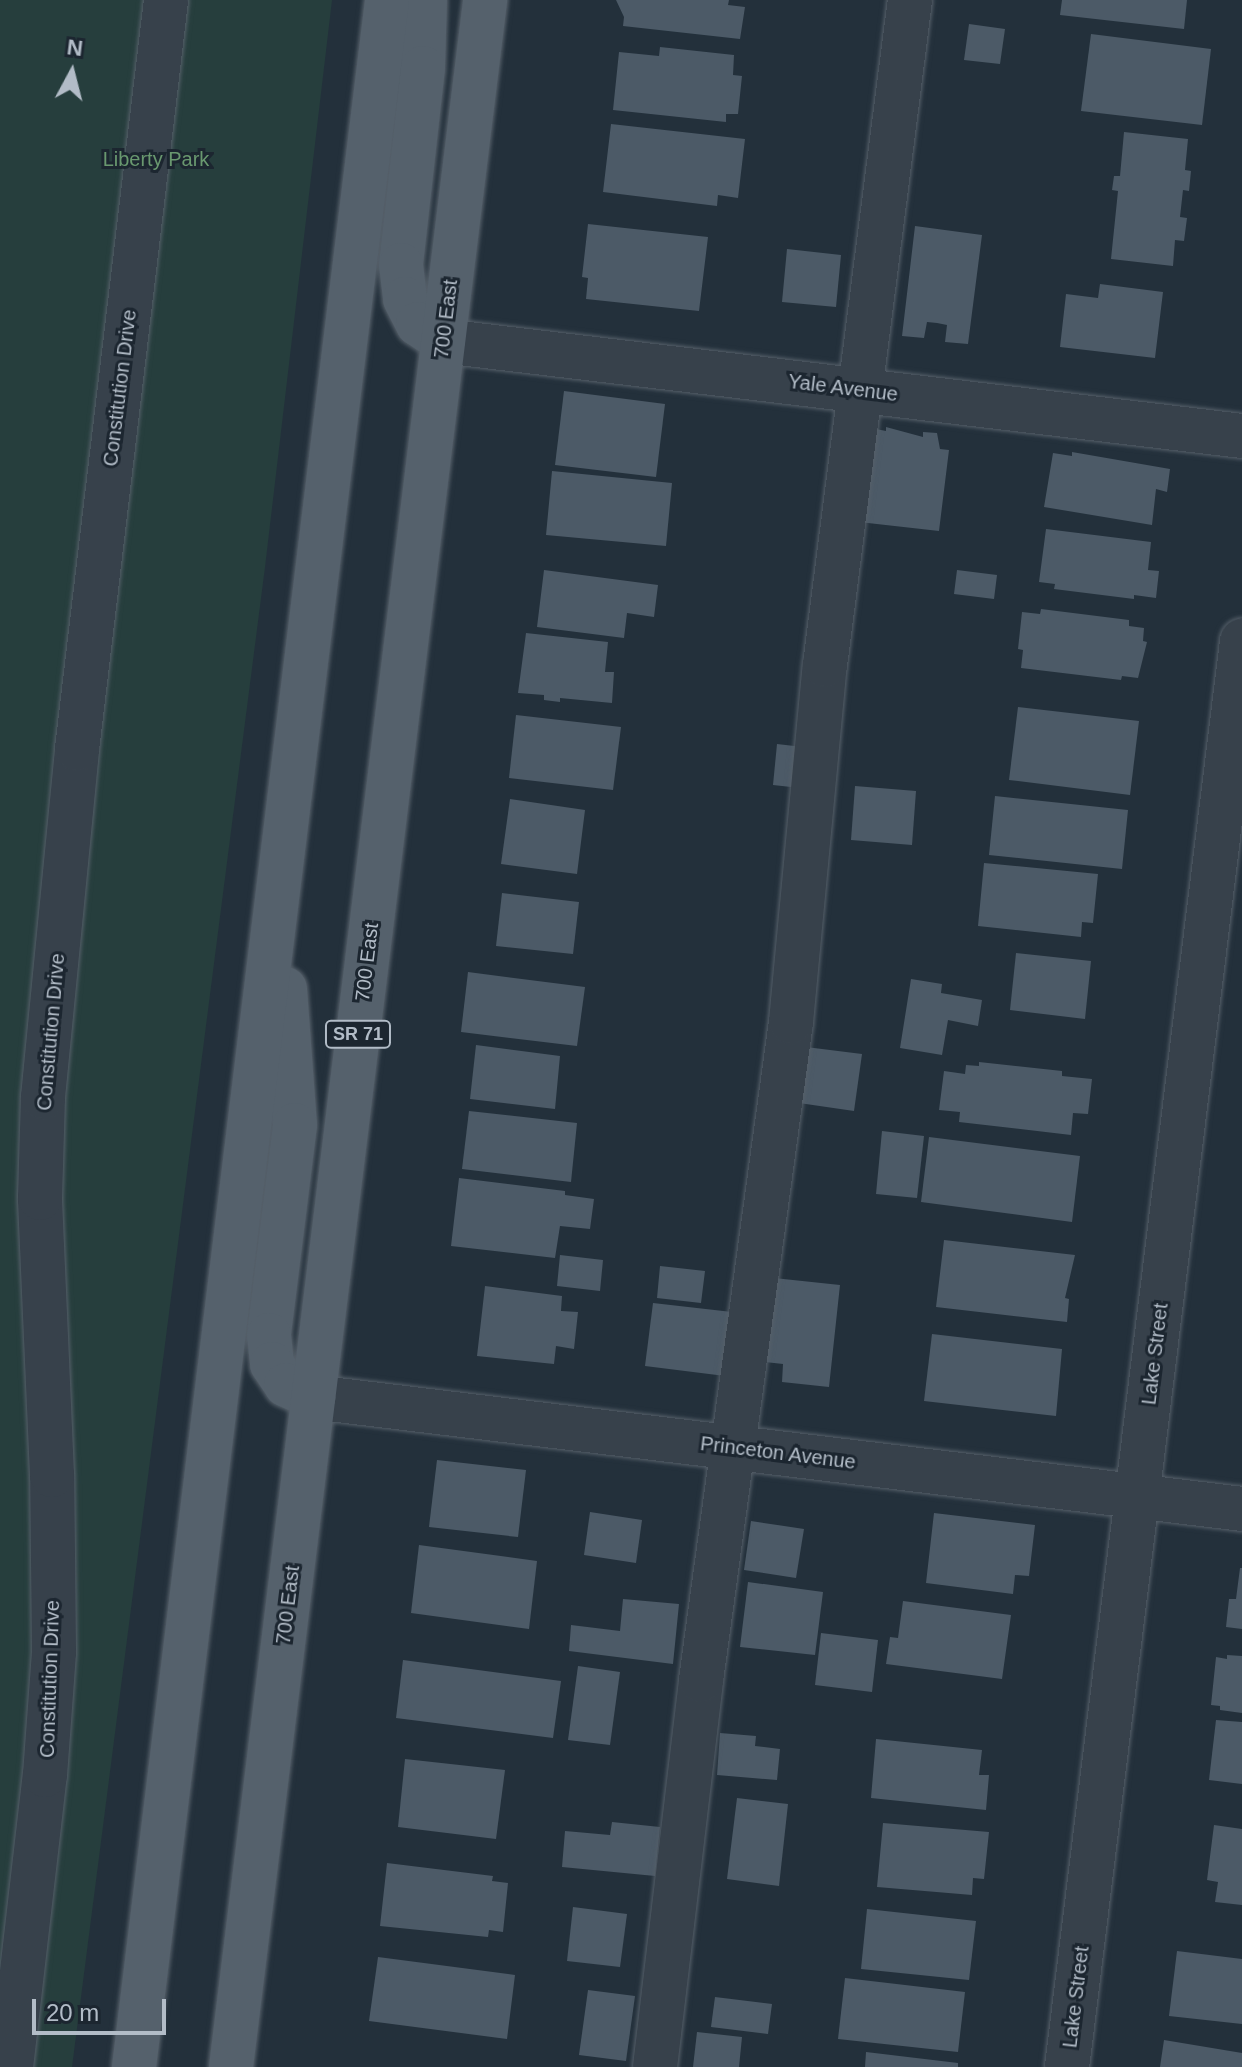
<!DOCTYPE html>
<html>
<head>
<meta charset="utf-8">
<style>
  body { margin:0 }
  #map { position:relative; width:1242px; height:2067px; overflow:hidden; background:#23303b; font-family:Helvetica,sans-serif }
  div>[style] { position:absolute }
  .green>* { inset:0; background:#263e3d }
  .building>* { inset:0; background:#4c5a67 }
  .roads { filter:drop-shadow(0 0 2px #555f69) drop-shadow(0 0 2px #555f69) }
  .minor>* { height:44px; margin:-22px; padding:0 22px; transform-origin:22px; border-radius:22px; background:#37414b }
  .major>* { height:44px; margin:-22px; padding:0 22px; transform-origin:22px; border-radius:22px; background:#55616c }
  span { translate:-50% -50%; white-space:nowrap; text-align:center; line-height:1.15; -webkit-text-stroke:6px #1c2630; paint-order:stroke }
  .shield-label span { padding:2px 6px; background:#1c2630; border:2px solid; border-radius:6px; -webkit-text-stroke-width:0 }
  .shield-label { font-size:18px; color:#b2bcc7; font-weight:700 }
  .park-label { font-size:20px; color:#69986f }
  .street-label { font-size:20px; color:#b2bcc7 }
  .north { position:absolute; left:32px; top:32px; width:80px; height:80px; -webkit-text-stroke:6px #1c2630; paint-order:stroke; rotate:7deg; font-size:22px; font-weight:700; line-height:32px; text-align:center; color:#b2bcc7 }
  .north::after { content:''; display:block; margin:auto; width:28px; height:36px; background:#b2bcc7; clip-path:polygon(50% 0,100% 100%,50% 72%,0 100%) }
  .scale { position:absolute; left:32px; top:1999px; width:134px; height:36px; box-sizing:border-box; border:4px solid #b2bcc7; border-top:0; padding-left:10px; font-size:24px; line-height:28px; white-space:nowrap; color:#b2bcc7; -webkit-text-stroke:6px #1c2630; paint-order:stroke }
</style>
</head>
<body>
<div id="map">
  <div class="green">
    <div style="clip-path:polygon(0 0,332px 0,265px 567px,72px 2067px,0 2067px)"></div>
  </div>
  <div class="building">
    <div style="clip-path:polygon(616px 0,729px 0,728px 5px,745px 7px,740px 39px,623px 26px,624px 17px)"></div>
    <div style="clip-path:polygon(1062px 0,1187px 0,1184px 29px,1060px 15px)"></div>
    <div style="clip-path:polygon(969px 24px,1005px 29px,1000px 64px,964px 60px)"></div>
    <div style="clip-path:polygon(1091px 34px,1211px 49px,1202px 125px,1081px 111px)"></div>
    <div style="clip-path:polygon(660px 47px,734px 55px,733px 75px,742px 76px,738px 114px,726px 114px,726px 122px,613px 110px,619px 52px,659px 56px)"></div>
    <div style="clip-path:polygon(611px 124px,745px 139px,738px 198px,718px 195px,717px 206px,603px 192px)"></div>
    <div style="clip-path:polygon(1124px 132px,1188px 139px,1185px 170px,1191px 171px,1189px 191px,1183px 190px,1180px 217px,1187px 218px,1184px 241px,1175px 240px,1173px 266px,1111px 259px,1118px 191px,1112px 190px,1114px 176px,1120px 176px)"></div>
    <div style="clip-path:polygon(588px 224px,708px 237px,699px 311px,586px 299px,588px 278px,582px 277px)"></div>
    <div style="clip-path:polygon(915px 226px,982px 235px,968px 344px,945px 342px,947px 325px,937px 323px,927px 322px,924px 338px,902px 336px)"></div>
    <div style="clip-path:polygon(787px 249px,841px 255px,836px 307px,782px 302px)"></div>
    <div style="clip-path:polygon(1100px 284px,1163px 292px,1155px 358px,1060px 347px,1066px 294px,1098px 298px)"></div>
    <div style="clip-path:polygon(564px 391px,665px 404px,656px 477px,555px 465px)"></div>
    <div style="clip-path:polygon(886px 427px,923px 437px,923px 432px,937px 433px,940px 449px,949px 450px,939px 531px,859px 522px,876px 429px,886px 431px)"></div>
    <div style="clip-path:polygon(1072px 452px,1170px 469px,1167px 492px,1156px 489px,1152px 525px,1044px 507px,1053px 453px,1072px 456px)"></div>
    <div style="clip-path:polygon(552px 471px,672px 483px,666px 546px,546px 535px)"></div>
    <div style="clip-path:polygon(1046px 529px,1151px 542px,1148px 570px,1159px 571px,1156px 598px,1134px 595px,1134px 599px,1054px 589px,1055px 584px,1039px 582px)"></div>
    <div style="clip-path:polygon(544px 570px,658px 585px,654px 617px,627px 613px,624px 638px,537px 627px)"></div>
    <div style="clip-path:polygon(957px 570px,997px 575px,994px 599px,954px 594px)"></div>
    <div style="clip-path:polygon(1041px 609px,1129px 620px,1129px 626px,1144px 628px,1143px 641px,1147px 642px,1138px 678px,1122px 676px,1121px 680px,1021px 668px,1023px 650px,1018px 649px,1022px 612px,1040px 614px)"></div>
    <div style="clip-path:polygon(526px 633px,608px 642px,605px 672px,614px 672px,612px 703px,560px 698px,560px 702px,544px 700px,544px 695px,518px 693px)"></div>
    <div style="clip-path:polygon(1018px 707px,1139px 721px,1130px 795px,1009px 780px)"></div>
    <div style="clip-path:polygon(516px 715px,621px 727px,613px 790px,509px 778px)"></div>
    <div style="clip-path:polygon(777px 744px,803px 747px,800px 788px,773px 785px)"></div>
    <div style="clip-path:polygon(855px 786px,916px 791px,912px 845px,851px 840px)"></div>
    <div style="clip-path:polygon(995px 796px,1128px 810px,1122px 869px,989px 855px)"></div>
    <div style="clip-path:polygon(510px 799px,585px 810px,577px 874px,501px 864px)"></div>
    <div style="clip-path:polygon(984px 863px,1098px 874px,1093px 923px,1082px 922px,1081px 937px,978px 926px)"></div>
    <div style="clip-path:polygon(502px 893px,579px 902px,573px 954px,496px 946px)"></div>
    <div style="clip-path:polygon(1016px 953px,1091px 961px,1085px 1019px,1010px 1010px)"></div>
    <div style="clip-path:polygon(468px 972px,585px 987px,577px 1046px,461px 1032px)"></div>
    <div style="clip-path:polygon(911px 979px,942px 984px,941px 993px,982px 1000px,978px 1026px,948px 1020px,942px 1055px,900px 1048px)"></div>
    <div style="clip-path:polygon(476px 1045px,560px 1056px,555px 1109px,470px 1099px)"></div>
    <div style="clip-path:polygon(806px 1047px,862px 1054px,854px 1111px,799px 1103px)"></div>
    <div style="clip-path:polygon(979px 1062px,1062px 1071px,1062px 1076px,1092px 1079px,1088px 1114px,1073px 1113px,1071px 1135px,959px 1122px,960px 1112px,939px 1110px,944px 1071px,965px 1074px,966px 1065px,979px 1066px)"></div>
    <div style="clip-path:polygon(469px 1111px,577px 1123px,571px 1182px,462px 1169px)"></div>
    <div style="clip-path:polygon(882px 1131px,924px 1136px,917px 1198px,876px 1194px)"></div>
    <div style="clip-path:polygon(929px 1137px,1080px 1156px,1072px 1222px,921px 1202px)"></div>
    <div style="clip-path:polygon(459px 1178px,565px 1191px,565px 1195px,594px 1199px,590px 1229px,560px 1226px,555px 1258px,451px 1246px)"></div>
    <div style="clip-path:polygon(944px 1240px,1075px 1255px,1065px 1298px,1069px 1299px,1067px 1322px,936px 1307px)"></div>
    <div style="clip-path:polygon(560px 1255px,603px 1260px,600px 1291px,557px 1286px)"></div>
    <div style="clip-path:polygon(660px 1266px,705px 1271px,701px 1303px,657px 1298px)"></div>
    <div style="clip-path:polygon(774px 1278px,840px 1285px,829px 1387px,782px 1382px,783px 1364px,765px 1362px)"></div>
    <div style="clip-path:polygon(485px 1286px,562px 1296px,561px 1311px,578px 1312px,574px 1349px,556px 1346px,554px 1364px,477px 1356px)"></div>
    <div style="clip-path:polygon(653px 1303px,732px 1312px,725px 1376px,645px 1366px)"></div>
    <div style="clip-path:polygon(932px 1334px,1062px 1349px,1056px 1416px,924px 1401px)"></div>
    <div style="clip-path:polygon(437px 1460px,526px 1470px,518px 1537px,429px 1527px)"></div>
    <div style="clip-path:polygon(590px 1512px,642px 1520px,636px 1563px,584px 1555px)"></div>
    <div style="clip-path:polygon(934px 1513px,1035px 1525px,1029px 1576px,1015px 1575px,1013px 1594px,926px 1583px)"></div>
    <div style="clip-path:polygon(751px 1521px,804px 1529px,796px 1578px,744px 1570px)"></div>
    <div style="clip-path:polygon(419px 1545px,537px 1561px,529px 1629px,411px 1613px)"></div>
    <div style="clip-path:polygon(1240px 1568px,1242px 1568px,1242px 1629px,1226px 1627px,1229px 1599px,1236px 1599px)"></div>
    <div style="clip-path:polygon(748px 1582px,823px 1592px,815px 1655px,740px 1647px)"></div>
    <div style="clip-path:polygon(623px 1599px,679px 1604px,673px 1664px,569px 1651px,571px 1625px,620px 1631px)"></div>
    <div style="clip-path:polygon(903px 1601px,1011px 1615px,1002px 1679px,886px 1664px,890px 1637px,898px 1638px)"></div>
    <div style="clip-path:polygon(821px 1633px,878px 1640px,872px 1692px,815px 1685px)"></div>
    <div style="clip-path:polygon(1227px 1655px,1242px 1656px,1242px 1713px,1220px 1710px,1220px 1706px,1211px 1705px,1216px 1657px,1227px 1659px)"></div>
    <div style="clip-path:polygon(403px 1660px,561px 1681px,553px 1738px,396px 1718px)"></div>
    <div style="clip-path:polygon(578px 1666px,620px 1672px,610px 1745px,568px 1740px)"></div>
    <div style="clip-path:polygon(1216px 1720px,1242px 1722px,1242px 1784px,1209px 1780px)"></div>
    <div style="clip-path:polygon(720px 1733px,756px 1736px,755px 1746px,780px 1749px,777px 1780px,717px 1775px)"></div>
    <div style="clip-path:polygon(876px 1739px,982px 1750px,979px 1775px,989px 1775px,986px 1810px,871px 1798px)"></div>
    <div style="clip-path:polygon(405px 1759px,505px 1770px,496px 1839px,398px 1827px)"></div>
    <div style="clip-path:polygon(737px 1798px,788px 1804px,779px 1886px,727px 1879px)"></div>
    <div style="clip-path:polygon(612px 1822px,660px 1827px,655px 1876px,562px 1867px,565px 1831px,610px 1835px)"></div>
    <div style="clip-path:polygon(883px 1823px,989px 1832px,984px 1879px,973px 1878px,972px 1895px,877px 1887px)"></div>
    <div style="clip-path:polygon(1214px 1825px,1242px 1829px,1242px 1905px,1215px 1902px,1218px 1882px,1207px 1880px)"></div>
    <div style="clip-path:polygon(387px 1863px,493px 1876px,492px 1881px,508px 1883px,503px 1932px,489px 1930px,488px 1937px,380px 1926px)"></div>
    <div style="clip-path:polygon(573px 1907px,627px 1914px,620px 1967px,567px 1961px)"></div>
    <div style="clip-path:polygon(867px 1909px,976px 1921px,969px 1980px,861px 1969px)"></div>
    <div style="clip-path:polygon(1177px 1951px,1242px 1959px,1242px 2024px,1169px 2016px)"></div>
    <div style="clip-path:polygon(378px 1957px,515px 1975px,507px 2039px,369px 2021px)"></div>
    <div style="clip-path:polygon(845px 1978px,965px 1992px,958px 2052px,838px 2039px)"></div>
    <div style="clip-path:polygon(588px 1990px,635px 1996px,626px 2061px,579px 2055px)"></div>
    <div style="clip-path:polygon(715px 1997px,772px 2004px,768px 2034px,711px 2027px)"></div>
    <div style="clip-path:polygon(697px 2032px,742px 2037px,739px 2067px,693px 2067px)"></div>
    <div style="clip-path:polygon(1164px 2040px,1242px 2053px,1242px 2067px,1160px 2067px)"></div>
    <div style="clip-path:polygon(866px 2052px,958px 2063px,958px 2067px,865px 2067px)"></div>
  </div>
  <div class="roads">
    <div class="minor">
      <div style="left:443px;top:341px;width:805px;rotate:6.78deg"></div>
      <div style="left:313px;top:1397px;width:936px;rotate:6.87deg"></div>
      <div style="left:11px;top:2067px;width:294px;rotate:-83.4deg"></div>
      <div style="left:45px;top:1775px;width:123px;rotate:-85.8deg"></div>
      <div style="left:54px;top:1652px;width:177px;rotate:-90.6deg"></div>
      <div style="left:52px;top:1475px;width:277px;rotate:-92.5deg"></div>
      <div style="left:40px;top:1198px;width:101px;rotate:-88.3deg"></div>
      <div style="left:43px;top:1097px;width:350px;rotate:-84.4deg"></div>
      <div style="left:77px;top:749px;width:754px;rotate:-83.22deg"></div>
      <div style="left:655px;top:2067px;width:390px;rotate:-83.2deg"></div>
      <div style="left:701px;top:1680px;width:664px;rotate:-82.21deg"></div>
      <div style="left:791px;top:1022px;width:359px;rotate:-84.6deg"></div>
      <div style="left:825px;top:665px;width:670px;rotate:-82.72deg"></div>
      <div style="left:1067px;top:2067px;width:1437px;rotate:-83deg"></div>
    </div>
    <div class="major">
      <div style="left:425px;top:0;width:68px;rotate:91.7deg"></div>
      <div style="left:423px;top:68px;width:198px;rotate:96.4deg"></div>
      <div style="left:401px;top:265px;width:34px;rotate:83deg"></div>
      <div style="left:405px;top:299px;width:28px;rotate:63deg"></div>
      <div style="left:418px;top:324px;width:30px;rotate:34deg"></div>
      <div style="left:285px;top:989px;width:136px;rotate:85.8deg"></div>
      <div style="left:295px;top:1125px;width:212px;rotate:97.1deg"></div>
      <div style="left:269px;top:1335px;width:29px;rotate:84deg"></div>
      <div style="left:272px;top:1364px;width:25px;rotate:56deg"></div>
      <div style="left:286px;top:1385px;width:30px;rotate:24deg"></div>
      <div style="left:134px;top:2067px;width:2082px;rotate:-83.02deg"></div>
      <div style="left:231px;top:2067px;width:2083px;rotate:-82.99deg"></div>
    </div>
  </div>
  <div class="shield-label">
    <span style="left:358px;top:1034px">SR 71</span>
  </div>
  <div class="park-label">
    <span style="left:156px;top:159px">Liberty Park</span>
  </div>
  <div class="street-label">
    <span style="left:446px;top:319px;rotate:-83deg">700 East</span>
    <span style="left:120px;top:388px;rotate:-83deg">Constitution Drive</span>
    <span style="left:843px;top:388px;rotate:7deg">Yale Avenue</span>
    <span style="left:367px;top:962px;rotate:-83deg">700 East</span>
    <span style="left:51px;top:1032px;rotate:-85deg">Constitution Drive</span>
    <span style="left:1155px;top:1354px;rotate:-83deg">Lake Street</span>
    <span style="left:778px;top:1453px;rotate:7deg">Princeton Avenue</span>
    <span style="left:288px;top:1605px;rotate:-83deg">700 East</span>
    <span style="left:50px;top:1679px;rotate:-88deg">Constitution Drive</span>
    <span style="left:1076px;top:1997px;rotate:-83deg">Lake Street</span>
  </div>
  <div class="north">N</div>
  <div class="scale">20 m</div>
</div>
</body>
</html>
